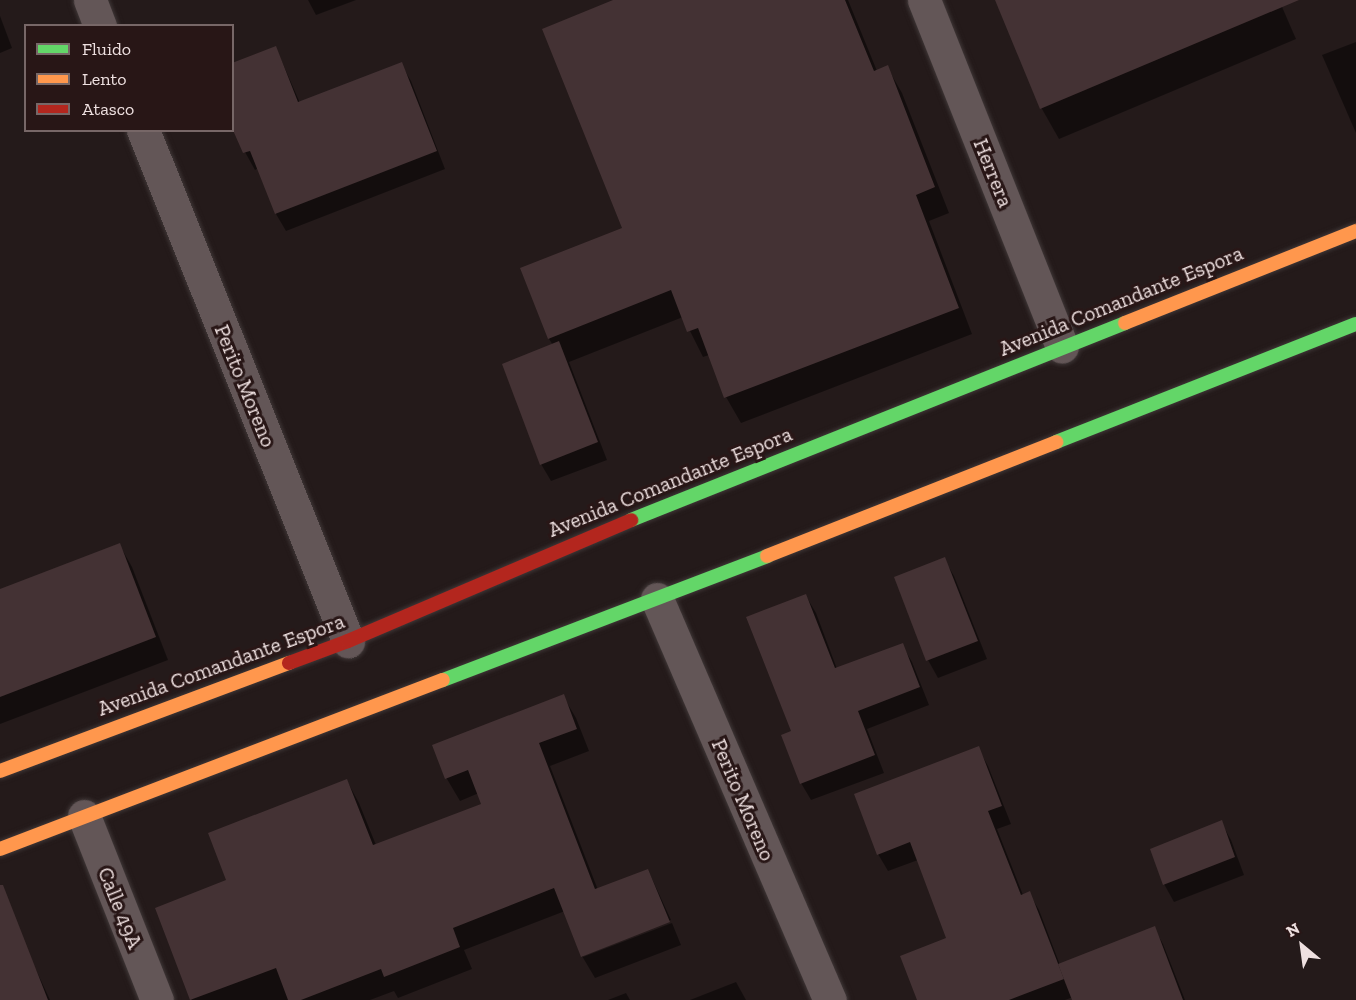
<!DOCTYPE html>
<html>
<head>
<meta charset="utf-8">
<style>
  body { margin:0 }
  #map { position:relative; width:1356px; height:1000px; overflow:hidden; background:#241a1a; font-family:"Zilla Slab",serif }
  div>[style] { position:absolute }
  .shadow>* { inset:0; background:#0007 }
  .building>* { inset:0; background:#443234 }
  .roads { filter:drop-shadow(0 0 2px #3f3737) drop-shadow(0 0 2px #3f3737) }
  .street>* { height:33px; margin:-16.5px; padding:0 16.5px; transform-origin:16.5px; border-radius:16.5px; background:#635657 }
  .fast>* { height:14px; margin:-7px; padding:0 7px; transform-origin:7px; border-radius:7px; background:#63d668 }
  .slow>* { height:14px; margin:-7px; padding:0 7px; transform-origin:7px; border-radius:7px; background:#ff974d }
  .jam>* { height:14px; margin:-7px; padding:0 7px; transform-origin:7px; border-radius:7px; background:#b3261e }
  span { translate:-50% -50%; white-space:nowrap; text-align:center; line-height:1.15; -webkit-text-stroke:6px #281616; paint-order:stroke }
  .street-label { font-size:21px; color:#eee0e0 }
  .legend { position:absolute; left:24px; top:24px; width:210px; height:108px; box-sizing:border-box; background:#281616; border:2px solid #776767; margin:0; padding:8px 10px; list-style:none; font-size:18px; color:#eee0e0 }
  .legend li { display:flex; align-items:center; gap:12px; height:30px }
  .legend b { width:30px; border:2px solid #776767 }
  .north { position:absolute; left:1272px; top:916px; width:60px; height:60px; -webkit-text-stroke:4px #281616; paint-order:stroke; rotate:331deg; font-size:16px; font-weight:700; line-height:24px; text-align:center; color:#eee0e0 }
  .north::after { content:''; display:block; margin:auto; width:21px; height:27px; background:#eee0e0; clip-path:polygon(50% 0,100% 100%,50% 72%,0 100%) }
</style>
</head>
<body>
<div id="map">
  <div class="shadow">
    <div style="clip-path:polygon(308px 0,356px 0,316px 15px)"></div>
    <div style="clip-path:polygon(617px 0,848px 0,877px 71px,887px 67px,902px 93px,949px 213px,929px 221px,972px 334px,741px 423px,726px 397px,709px 355px,703px 357px,683px 317px,569px 362px,607px 460px,551px 481px,541px 464px,553px 345px,549px 339px,624px 229px)"></div>
    <div style="clip-path:polygon(996px 0,1279px 0,1296px 39px,1059px 139px,1042px 109px)"></div>
    <div style="clip-path:polygon(0 16px,12px 48px,0 53px)"></div>
    <div style="clip-path:polygon(1356px 42px,1356px 133px,1322px 55px)"></div>
    <div style="clip-path:polygon(276px 48px,300px 103px,401px 64px,411px 81px,445px 169px,286px 231px,276px 214px,258px 168px,255px 170px,245px 152px)"></div>
    <div style="clip-path:polygon(119px 544px,132px 567px,168px 660px,0 724px,0 591px)"></div>
    <div style="clip-path:polygon(944px 559px,954px 576px,987px 659px,938px 678px,928px 660px)"></div>
    <div style="clip-path:polygon(806px 596px,816px 613px,837px 669px,902px 645px,912px 662px,929px 705px,867px 729px,884px 773px,811px 800px,801px 783px,793px 732px)"></div>
    <div style="clip-path:polygon(563px 696px,576px 718px,589px 751px,550px 766px,598px 890px,648px 870px,671px 920px,583px 954px,583px 957px,672px 923px,681px 945px,595px 978px,582px 956px,565px 911px,464px 950px,472px 969px,398px 998px,394px 991px,370px 1000px,192px 1000px,157px 909px,228px 881px,347px 781px,359px 803px,376px 845px,483px 805px,479px 793px,460px 801px,447px 779px,434px 746px)"></div>
    <div style="clip-path:polygon(978px 748px,988px 766px,1011px 824px,997px 829px,1023px 895px,1029px 893px,1039px 910px,1060px 965px,1154px 928px,1163px 944px,1185px 1000px,1074px 1000px,1073px 997px,1065px 1000px,919px 1000px,948px 939px,918px 860px,888px 871px,878px 854px)"></div>
    <div style="clip-path:polygon(1221px 822px,1231px 840px,1244px 875px,1174px 902px,1164px 884px)"></div>
    <div style="clip-path:polygon(25px 946px,50px 1000px,0 1000px,0 955px)"></div>
    <div style="clip-path:polygon(736px 982px,746px 1000px,690px 1000px)"></div>
    <div style="clip-path:polygon(626px 993px,630px 1000px,608px 1000px)"></div>
  </div>
  <div class="building">
    <div style="clip-path:polygon(613px 0,845px 0,874px 71px,888px 65px,935px 187px,916px 195px,959px 308px,724px 398px,698px 328px,687px 332px,671px 290px,548px 339px,520px 268px,622px 228px,542px 29px)"></div>
    <div style="clip-path:polygon(995px 0,1299px 0,1040px 109px)"></div>
    <div style="clip-path:polygon(276px 46px,298px 102px,402px 62px,437px 151px,275px 214px,250px 151px,243px 153px,232px 128px,232px 63px)"></div>
    <div style="clip-path:polygon(559px 341px,598px 442px,540px 465px,502px 364px)"></div>
    <div style="clip-path:polygon(120px 543px,156px 637px,0 697px,0 589px)"></div>
    <div style="clip-path:polygon(945px 557px,978px 641px,926px 661px,894px 577px)"></div>
    <div style="clip-path:polygon(806px 594px,835px 668px,903px 643px,920px 687px,858px 711px,875px 755px,800px 784px,781px 735px,791px 731px,746px 617px)"></div>
    <div style="clip-path:polygon(564px 694px,577px 729px,539px 743px,595px 889px,648px 869px,670px 922px,581px 957px,554px 888px,453px 928px,460px 947px,384px 977px,381px 969px,301px 1000px,288px 1000px,276px 968px,190px 1000px,155px 908px,226px 880px,208px 833px,347px 779px,373px 845px,481px 804px,468px 770px,445px 779px,432px 745px)"></div>
    <div style="clip-path:polygon(979px 746px,1002px 806px,988px 811px,1021px 895px,1030px 891px,1064px 979px,1009px 1000px,917px 1000px,900px 956px,946px 938px,910px 842px,877px 855px,854px 794px)"></div>
    <div style="clip-path:polygon(1222px 820px,1235px 857px,1163px 885px,1150px 849px)"></div>
    <div style="clip-path:polygon(0 885px,3px 885px,48px 1000px,0 1000px)"></div>
    <div style="clip-path:polygon(1155px 926px,1183px 1000px,1072px 1000px,1058px 964px)"></div>
  </div>
  <div class="roads">
    <div class="street">
      <div style="left:90px;top:0;width:28px;rotate:69deg"></div>
      <div style="left:924px;top:0;width:373px;rotate:68.3deg"></div>
      <div style="left:143px;top:130px;width:551px;rotate:68.14deg"></div>
      <div style="left:657px;top:599px;width:437px;rotate:66.7deg"></div>
      <div style="left:84px;top:816px;width:198px;rotate:68.4deg"></div>
    </div>
    <div class="fast">
      <div style="left:1056px;top:442px;width:322px;rotate:-21.5deg"></div>
      <div style="left:631px;top:520px;width:532px;rotate:-21.74deg"></div>
      <div style="left:443px;top:680px;width:347px;rotate:-20.9deg"></div>
    </div>
    <div class="slow">
      <div style="left:1125px;top:323px;width:249px;rotate:-21.7deg"></div>
      <div style="left:767px;top:556px;width:311px;rotate:-21.5deg"></div>
      <div style="left:0;top:771px;width:309px;rotate:-20.5deg"></div>
      <div style="left:0;top:849px;width:474px;rotate:-20.9deg"></div>
    </div>
    <div class="jam">
      <div style="left:289px;top:663px;width:63px;rotate:-20.4deg"></div>
      <div style="left:348px;top:641px;width:308px;rotate:-23.1deg"></div>
    </div>
  </div>
  <div class="street-label">
    <span style="left:993px;top:173px;rotate:68deg">Herrera</span>
    <span style="left:1121px;top:301px;rotate:-22deg">Avenida Comandante Espora</span>
    <span style="left:245px;top:386px;rotate:68deg">Perito Moreno</span>
    <span style="left:670px;top:482px;rotate:-22deg">Avenida Comandante Espora</span>
    <span style="left:221px;top:665px;rotate:-20deg">Avenida Comandante Espora</span>
    <span style="left:743px;top:800px;rotate:67deg">Perito Moreno</span>
    <span style="left:120px;top:908px;rotate:68deg">Calle 49A</span>
  </div>
  <ul class="legend">
  <li><b style="height:8px;background:#63d668"></b>Fluido</li>
  <li><b style="height:8px;background:#ff974d"></b>Lento</li>
  <li><b style="height:8px;background:#b3261e"></b>Atasco</li>
  </ul>
  <div class="north">N</div>
</div>
</body>
</html>
